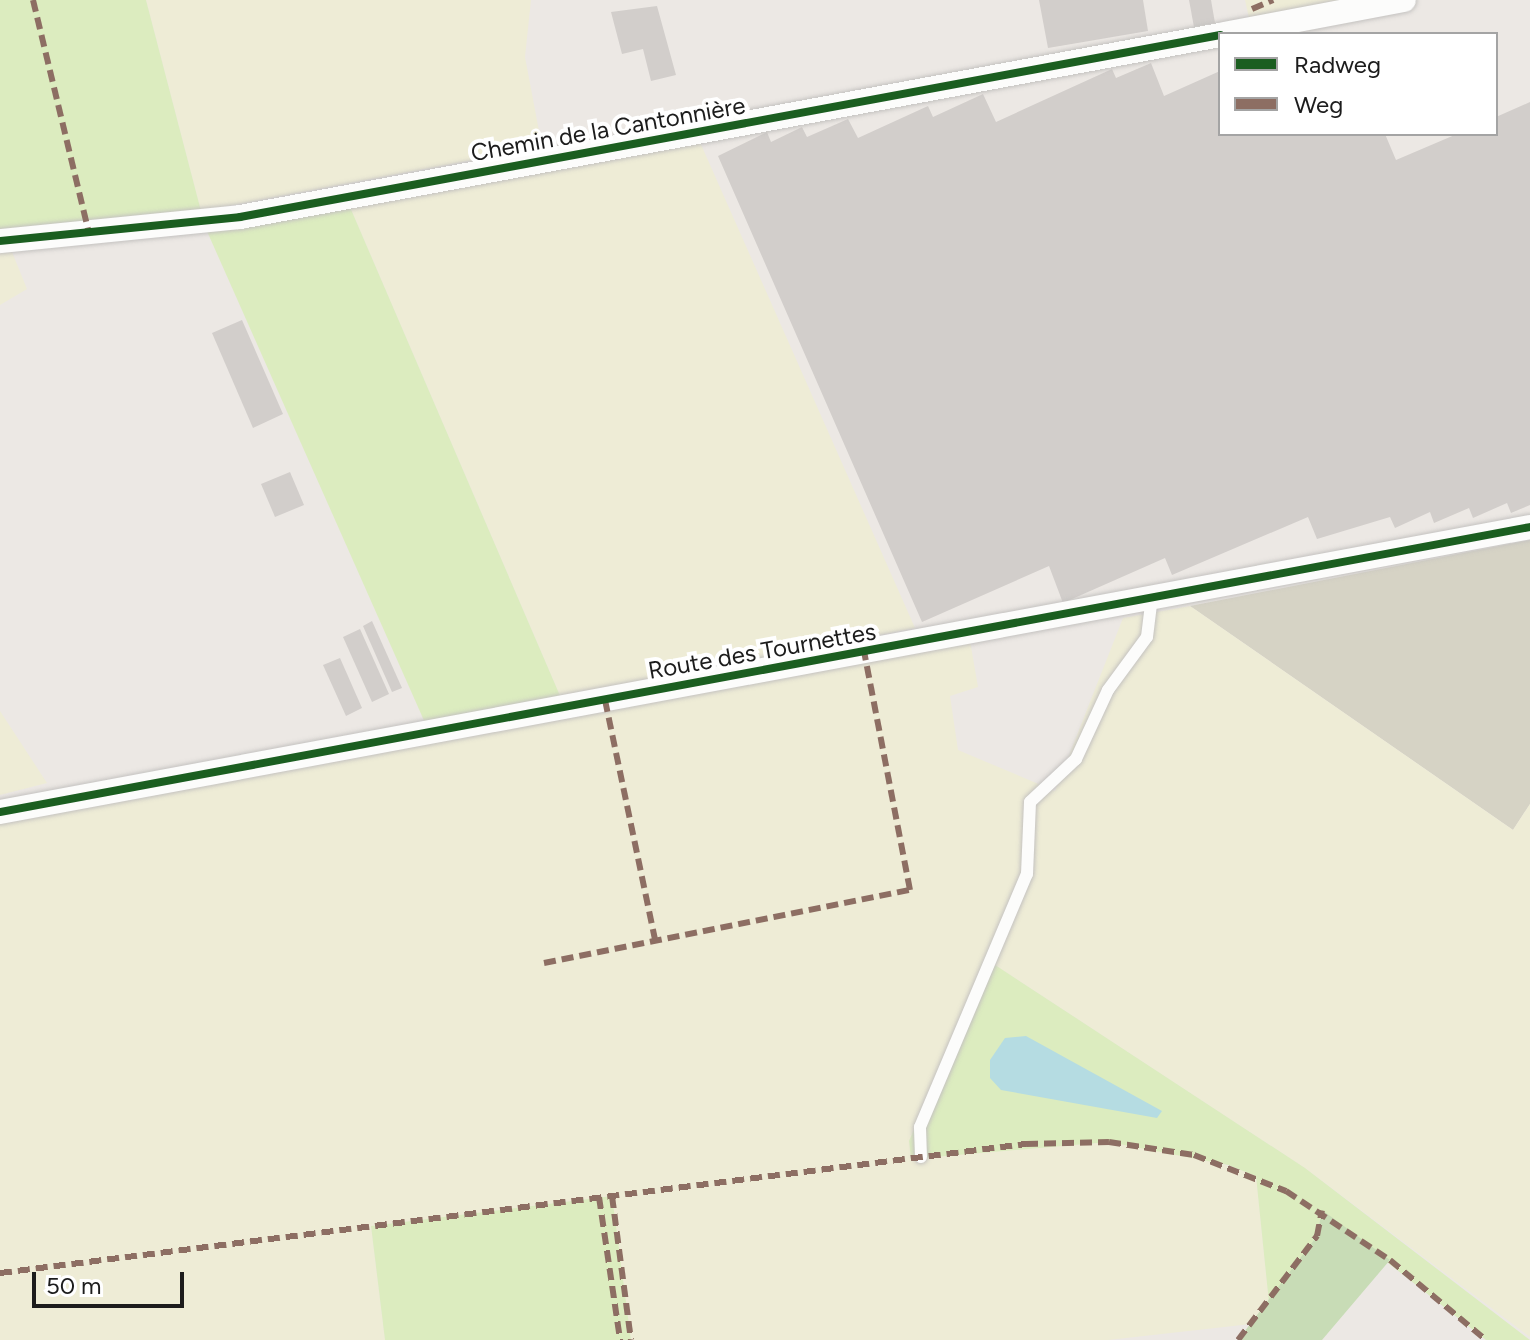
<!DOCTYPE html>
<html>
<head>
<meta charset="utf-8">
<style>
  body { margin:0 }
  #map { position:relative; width:1530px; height:1340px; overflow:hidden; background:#ece8e4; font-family:Figtree,sans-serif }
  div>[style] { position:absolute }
  .construction>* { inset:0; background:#d6d3c5 }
  .farmland>* { inset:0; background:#eeecd6 }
  .grass>* { inset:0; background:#dcecbf }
  .forest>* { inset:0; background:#c8dcb6 }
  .water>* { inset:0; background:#b5dce2 }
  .building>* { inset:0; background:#d2cecb }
  .roads { filter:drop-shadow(0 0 2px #c4c2c0) drop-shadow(0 0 2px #c4c2c0) }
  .lane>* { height:12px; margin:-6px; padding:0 6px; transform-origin:6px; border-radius:6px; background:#fcfcfb }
  .street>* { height:24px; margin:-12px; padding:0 12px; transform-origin:12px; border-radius:12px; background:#fcfcfb }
  .quiet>* { height:6px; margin-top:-3px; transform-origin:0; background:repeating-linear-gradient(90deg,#8d6e63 0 12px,transparent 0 18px) }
  .cycleway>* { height:8px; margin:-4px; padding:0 4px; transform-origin:4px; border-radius:4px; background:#1b5e20 }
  span { translate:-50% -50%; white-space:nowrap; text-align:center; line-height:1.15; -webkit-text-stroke:8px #fff; paint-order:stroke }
  .street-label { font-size:24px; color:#1c1c1c }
  .legend { position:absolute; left:1218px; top:32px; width:280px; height:104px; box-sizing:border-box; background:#fff; border:2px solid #a4a4a4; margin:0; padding:10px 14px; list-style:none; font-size:24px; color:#1c1c1c }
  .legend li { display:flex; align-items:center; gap:16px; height:40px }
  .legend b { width:40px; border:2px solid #a4a4a4 }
  .scale { position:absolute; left:32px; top:1272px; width:152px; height:36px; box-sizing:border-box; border:4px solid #1c1c1c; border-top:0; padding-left:10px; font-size:24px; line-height:28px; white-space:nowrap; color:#1c1c1c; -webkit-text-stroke:6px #fff; paint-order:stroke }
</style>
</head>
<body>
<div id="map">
  <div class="construction">
    <div style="clip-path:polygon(1530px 540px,1530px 804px,1513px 830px,1190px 606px)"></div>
  </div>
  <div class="farmland">
    <div style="clip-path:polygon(146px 0,531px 0,525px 57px,542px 147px,201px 211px)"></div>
    <div style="clip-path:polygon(1245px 0,1351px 0,1249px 18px)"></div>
    <div style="clip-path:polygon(699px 140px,915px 628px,561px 698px,350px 207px)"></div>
    <div style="clip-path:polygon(12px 252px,27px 289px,0 305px,0 253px)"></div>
    <div style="clip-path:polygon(1190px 606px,1513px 830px,1530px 804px,1530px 1337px,1305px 1168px,986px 959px,909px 1141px,911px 1158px,1109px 1142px,1194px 1155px,1256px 1175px,1269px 1303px,1251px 1324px,1108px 1340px,631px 1340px,611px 1196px,371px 1226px,385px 1340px,0 1340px,0 820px,970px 641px,978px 687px,950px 696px,958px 750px,1055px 791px,1123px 618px)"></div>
    <div style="clip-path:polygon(0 711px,47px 783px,0 795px)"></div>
  </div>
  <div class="grass">
    <div style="clip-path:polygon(0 0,146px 0,201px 211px,0 230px)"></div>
    <div style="clip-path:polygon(350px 207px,561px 698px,426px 725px,206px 229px)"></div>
    <div style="clip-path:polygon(986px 959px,1305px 1168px,1530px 1340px,1486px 1340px,1322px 1211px,1317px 1236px,1269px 1303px,1256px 1176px,1228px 1165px,1109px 1142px,911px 1159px,909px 1141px)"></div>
    <div style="clip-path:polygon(612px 1196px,631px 1340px,385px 1340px,371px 1226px)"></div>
  </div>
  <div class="forest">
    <div style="clip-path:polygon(1322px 1210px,1390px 1260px,1322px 1340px,1238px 1340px,1317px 1236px)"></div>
  </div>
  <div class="water">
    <div style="clip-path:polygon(1026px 1036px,1162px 1111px,1157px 1118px,1001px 1090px,990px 1078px,990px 1060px,1005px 1038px)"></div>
  </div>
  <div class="building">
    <div style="clip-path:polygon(1039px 0,1143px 0,1148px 31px,1048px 48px)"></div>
    <div style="clip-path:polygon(1189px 0,1211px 0,1215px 23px,1194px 27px)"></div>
    <div style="clip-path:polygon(657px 6px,676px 75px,651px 81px,643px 49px,622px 54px,611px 12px)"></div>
    <div style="clip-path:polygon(1151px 63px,1164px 96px,1220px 71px,1220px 134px,1385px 134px,1396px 160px,1457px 134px,1496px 134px,1496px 117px,1530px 102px,1530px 505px,1511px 513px,1507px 503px,1473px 518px,1469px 508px,1434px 523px,1430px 512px,1395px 528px,1390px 517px,1317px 539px,1308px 517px,1172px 575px,1165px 558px,1063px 603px,1049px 566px,922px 622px,718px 156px,767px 132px,771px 142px,802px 127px,807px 137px,848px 119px,858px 138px,928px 106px,933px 117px,983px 94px,996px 122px,1112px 69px,1116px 78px)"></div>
    <div style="clip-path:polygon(242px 320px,283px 414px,253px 428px,212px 333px)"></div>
    <div style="clip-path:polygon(290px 472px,304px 505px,275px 517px,261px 484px)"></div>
    <div style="clip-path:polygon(372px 621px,402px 688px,392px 692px,363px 626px)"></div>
    <div style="clip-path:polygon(360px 629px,389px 694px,372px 702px,343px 637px)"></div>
    <div style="clip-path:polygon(340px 658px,362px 708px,346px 716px,323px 665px)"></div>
  </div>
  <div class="roads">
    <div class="lane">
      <div style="left:921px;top:1157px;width:30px;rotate:-92deg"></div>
      <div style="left:920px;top:1127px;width:275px;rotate:-67.1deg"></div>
      <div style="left:1027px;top:874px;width:72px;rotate:-87.6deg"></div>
      <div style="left:1030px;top:802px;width:63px;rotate:-43.1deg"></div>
      <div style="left:1076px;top:759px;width:76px;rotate:-65.1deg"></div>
      <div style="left:1108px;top:690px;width:66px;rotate:-53.7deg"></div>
      <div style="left:1147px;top:637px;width:38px;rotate:-83deg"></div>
    </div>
    <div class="street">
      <div style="left:1224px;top:34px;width:183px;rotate:-10.7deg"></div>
      <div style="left:0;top:241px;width:241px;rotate:-5.7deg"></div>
      <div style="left:240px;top:217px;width:997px;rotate:-10.52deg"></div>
      <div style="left:0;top:812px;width:1556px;rotate:-10.55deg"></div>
    </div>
  </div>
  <div class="quiet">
    <div style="left:33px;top:0;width:241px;rotate:76.5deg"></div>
    <div style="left:1252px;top:9px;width:23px;rotate:-23deg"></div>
    <div style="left:605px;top:700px;width:245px;rotate:78.2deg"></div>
    <div style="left:544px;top:963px;width:373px;rotate:-11.3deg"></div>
    <div style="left:910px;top:890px;width:242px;rotate:-100.9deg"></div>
    <div style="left:612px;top:1196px;width:145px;rotate:82.5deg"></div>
    <div style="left:599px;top:1197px;width:145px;rotate:81.6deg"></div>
    <div style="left:0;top:1273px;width:1034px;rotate:-7.17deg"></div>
    <div style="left:1026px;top:1144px;width:83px;rotate:-1.4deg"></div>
    <div style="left:1109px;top:1142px;width:86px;rotate:8.7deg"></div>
    <div style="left:1194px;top:1155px;width:99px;rotate:21.4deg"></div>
    <div style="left:1286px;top:1191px;width:125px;rotate:33.6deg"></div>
    <div style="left:1390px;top:1260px;width:125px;rotate:39.8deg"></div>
    <div style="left:1238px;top:1340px;width:131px;rotate:-52.8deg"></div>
    <div style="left:1317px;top:1236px;width:26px;rotate:-79deg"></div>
  </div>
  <div class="cycleway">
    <div style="left:0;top:241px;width:241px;rotate:-5.7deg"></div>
    <div style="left:240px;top:217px;width:997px;rotate:-10.52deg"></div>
    <div style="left:0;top:812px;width:1556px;rotate:-10.55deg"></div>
  </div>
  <div class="street-label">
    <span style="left:608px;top:129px;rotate:-10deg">Chemin de la Cantonnière</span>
    <span style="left:762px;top:651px;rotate:-10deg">Route des Tournettes</span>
  </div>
  <ul class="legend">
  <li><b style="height:10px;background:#1b5e20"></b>Radweg</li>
  <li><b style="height:10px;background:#8d6e63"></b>Weg</li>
  </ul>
  <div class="scale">50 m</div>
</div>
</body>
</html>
